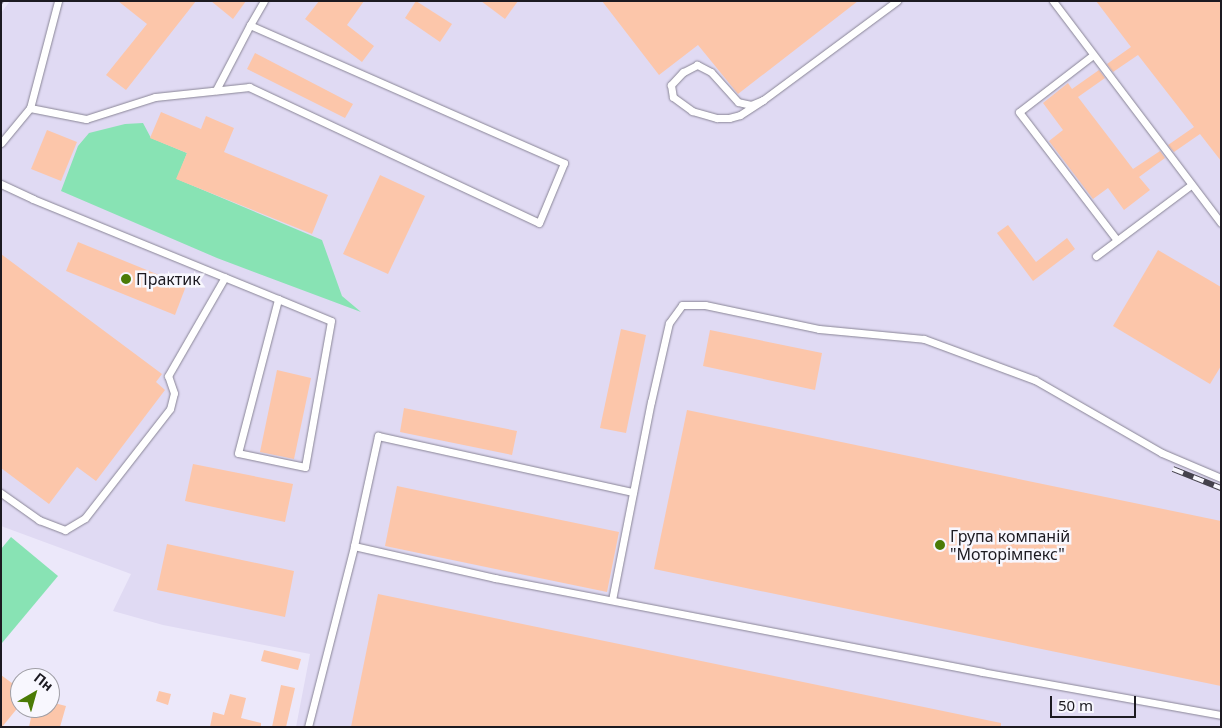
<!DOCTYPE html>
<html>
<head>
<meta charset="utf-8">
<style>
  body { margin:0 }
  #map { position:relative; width:1222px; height:728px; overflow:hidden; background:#ece8fa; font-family:"Noto Sans",sans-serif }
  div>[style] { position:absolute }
  .built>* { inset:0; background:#e0daf3 }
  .green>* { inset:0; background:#88e3b4 }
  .building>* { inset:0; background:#fcc6aa }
  .path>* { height:2px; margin-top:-1px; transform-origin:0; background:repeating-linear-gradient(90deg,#827f8b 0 4px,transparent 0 6.5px) }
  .roads { filter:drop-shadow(0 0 1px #898596) drop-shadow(0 0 1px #898596) }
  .lane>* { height:7px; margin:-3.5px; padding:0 3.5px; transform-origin:3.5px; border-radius:3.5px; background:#fff }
  .rail>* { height:5.5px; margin-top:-2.75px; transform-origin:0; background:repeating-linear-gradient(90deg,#f8f7fe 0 11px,#45424c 0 22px); box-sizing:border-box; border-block:1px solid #45424c }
  .dots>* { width:14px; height:14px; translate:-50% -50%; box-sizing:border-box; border:2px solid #f8f7fe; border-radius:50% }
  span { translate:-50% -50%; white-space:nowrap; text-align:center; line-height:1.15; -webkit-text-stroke:5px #f8f7fe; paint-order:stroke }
  .poi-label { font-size:16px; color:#1c1a21 }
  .left { translate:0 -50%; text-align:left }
  .frame { position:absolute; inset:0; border:2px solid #1c1a21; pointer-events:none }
  .north { position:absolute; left:10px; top:668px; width:50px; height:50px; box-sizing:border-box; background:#f8f7fe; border:1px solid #a09fa6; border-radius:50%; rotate:38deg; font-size:14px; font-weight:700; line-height:20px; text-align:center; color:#1c1a21 }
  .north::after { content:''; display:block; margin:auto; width:18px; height:22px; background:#4b7b06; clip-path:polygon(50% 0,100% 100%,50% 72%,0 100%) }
  .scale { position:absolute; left:1050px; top:696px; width:86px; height:22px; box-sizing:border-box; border:2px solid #1c1a21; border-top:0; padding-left:6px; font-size:15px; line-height:18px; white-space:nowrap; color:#1c1a21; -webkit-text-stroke:4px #f8f7fe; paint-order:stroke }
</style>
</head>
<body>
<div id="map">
  <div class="built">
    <div style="clip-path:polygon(10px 1px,1221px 1px,1221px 727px,296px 727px,310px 654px,163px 625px,113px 611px,131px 574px,1px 526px,1px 13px)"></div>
  </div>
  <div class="green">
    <div style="clip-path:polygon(143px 123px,151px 138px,187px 153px,177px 179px,322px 240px,342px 296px,361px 312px,217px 258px,61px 191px,78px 146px,89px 133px,125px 124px)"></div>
    <div style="clip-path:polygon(11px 537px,58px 576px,2px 643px,1px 549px)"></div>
  </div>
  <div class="building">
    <div style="clip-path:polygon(118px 1px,196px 1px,126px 90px,106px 75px,147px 24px)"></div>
    <div style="clip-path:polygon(211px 1px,246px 1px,233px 19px)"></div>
    <div style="clip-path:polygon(319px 1px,364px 1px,347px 25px,374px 46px,362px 62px,305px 19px)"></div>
    <div style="clip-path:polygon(416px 1px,452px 24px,440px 42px,405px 18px)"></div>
    <div style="clip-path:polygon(481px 1px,518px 1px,505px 19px)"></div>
    <div style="clip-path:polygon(602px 1px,858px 1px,738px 94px,698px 45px,659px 75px)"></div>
    <div style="clip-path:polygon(1096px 1px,1221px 1px,1221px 161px,1200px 134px,1174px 152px,1168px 145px,1194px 127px,1138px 55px,1113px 72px,1107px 64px,1131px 47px)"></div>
    <div style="clip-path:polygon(255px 53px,353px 104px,345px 118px,247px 69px)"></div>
    <div style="clip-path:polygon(1099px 70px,1105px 78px,1078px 97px,1133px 169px,1160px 151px,1165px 158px,1139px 177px,1150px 190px,1124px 210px,1108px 188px,1093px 199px,1049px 141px,1063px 130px,1043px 103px,1068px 83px,1072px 89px)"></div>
    <div style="clip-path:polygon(161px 112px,201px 129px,206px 116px,234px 128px,224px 152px,328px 195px,312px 234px,176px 179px,187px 153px,150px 138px)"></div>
    <div style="clip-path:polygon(47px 130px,77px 142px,61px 181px,31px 169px)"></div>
    <div style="clip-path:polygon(380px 175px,425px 196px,388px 274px,343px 254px)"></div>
    <div style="clip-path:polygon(1008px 225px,1036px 262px,1067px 238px,1075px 249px,1033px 281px,997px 233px)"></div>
    <div style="clip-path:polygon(78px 242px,186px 286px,175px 315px,66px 271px)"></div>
    <div style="clip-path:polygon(1158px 250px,1221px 287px,1221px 366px,1210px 384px,1113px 326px)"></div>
    <div style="clip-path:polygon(1px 254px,162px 374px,156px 382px,165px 390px,96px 481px,77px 467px,49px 504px,1px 468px)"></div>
    <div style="clip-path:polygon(621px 329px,646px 335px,626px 433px,600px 428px)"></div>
    <div style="clip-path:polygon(710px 330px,822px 353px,815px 390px,703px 366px)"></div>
    <div style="clip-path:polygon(277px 370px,311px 378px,294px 459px,260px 452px)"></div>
    <div style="clip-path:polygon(404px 408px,517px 431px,512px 455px,400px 432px)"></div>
    <div style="clip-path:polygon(687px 410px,1221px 521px,1221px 686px,654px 569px)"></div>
    <div style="clip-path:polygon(193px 464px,293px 484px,285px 522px,185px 501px)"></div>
    <div style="clip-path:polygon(397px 486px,619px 532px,607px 592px,385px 546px)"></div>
    <div style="clip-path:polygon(167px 544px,294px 571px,285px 617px,157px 590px)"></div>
    <div style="clip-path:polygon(378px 594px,1001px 723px,1001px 727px,351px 727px)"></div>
    <div style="clip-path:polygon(264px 650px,301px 659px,298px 670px,261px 661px)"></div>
    <div style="clip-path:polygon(1px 675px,20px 689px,20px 705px,2px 727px)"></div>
    <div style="clip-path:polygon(281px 685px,295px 688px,286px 727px,272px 727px)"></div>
    <div style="clip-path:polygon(159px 691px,171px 694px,168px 705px,156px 701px)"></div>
    <div style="clip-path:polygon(230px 694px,246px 698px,241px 718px,261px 723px,261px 727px,210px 727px,213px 712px,224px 715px)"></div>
    <div style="clip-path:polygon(50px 702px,66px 706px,60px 727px,29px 727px,33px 708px,50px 708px)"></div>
  </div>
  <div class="path">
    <div style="left:1px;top:4px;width:4px;rotate:-56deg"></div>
  </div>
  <div class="roads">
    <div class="lane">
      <div style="left:1053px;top:1px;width:278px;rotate:52.9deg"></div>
      <div style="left:1093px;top:55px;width:93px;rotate:142.4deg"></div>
      <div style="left:1019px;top:112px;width:161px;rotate:52.6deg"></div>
      <div style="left:216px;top:90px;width:73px;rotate:-62.4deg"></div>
      <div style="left:763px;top:100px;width:13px;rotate:157deg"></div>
      <div style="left:751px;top:105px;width:13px;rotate:-167deg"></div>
      <div style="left:738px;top:102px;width:40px;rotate:-132deg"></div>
      <div style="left:711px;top:72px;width:16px;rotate:-153deg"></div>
      <div style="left:697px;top:65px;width:16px;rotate:153deg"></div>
      <div style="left:683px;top:72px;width:18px;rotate:133deg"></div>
      <div style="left:671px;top:85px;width:12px;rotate:81deg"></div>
      <div style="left:673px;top:97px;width:24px;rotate:36deg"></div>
      <div style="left:692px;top:111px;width:26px;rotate:16deg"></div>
      <div style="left:717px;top:118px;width:12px"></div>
      <div style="left:729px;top:118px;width:11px;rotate:-15deg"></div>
      <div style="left:740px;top:115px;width:27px;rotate:-33deg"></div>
      <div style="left:763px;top:100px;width:167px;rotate:-36.5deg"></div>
      <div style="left:30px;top:108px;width:57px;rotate:11.1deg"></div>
      <div style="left:86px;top:119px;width:72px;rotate:-17.7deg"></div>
      <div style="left:155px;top:97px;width:95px;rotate:-6.1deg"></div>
      <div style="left:249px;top:87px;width:320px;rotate:25.1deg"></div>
      <div style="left:539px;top:223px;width:65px;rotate:-67.4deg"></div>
      <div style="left:564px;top:163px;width:343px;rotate:-156.3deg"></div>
      <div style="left:250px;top:25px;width:28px;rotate:-60deg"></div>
      <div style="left:1px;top:143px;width:45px;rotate:-50.4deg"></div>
      <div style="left:30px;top:108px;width:111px;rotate:-75.3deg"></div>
      <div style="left:1px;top:184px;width:35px;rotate:25deg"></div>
      <div style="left:33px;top:199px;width:265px;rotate:22.2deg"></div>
      <div style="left:278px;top:299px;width:57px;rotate:22.5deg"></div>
      <div style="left:331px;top:321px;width:148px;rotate:100.1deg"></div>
      <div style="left:305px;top:467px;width:68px;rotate:-168.2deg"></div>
      <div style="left:238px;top:453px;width:159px;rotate:-75.4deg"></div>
      <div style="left:1096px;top:256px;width:119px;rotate:-36.8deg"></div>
      <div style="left:1px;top:493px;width:47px;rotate:35.4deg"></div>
      <div style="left:39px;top:520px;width:28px;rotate:21deg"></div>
      <div style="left:65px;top:530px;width:23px;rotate:-31deg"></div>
      <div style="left:85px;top:518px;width:138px;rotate:-52.1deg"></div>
      <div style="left:170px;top:409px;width:16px;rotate:-76deg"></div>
      <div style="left:174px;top:393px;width:18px;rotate:-109deg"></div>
      <div style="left:168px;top:376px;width:114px;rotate:-60.1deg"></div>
      <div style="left:354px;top:546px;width:145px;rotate:12.8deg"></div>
      <div style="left:495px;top:578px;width:496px;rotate:10.9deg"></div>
      <div style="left:982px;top:672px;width:243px;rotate:10.2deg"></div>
      <div style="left:612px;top:600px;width:202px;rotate:-78.9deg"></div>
      <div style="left:651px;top:402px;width:81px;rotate:-77.2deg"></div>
      <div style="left:669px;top:323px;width:22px;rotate:-54deg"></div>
      <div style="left:682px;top:305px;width:23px"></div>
      <div style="left:705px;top:305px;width:116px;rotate:11.9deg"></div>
      <div style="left:819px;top:329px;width:105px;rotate:5.4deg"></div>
      <div style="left:924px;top:339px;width:118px;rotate:20.3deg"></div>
      <div style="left:1035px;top:380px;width:146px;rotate:29.9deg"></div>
      <div style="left:1162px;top:453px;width:64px;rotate:23deg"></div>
      <div style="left:308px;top:727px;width:187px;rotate:-75.7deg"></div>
      <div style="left:354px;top:546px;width:113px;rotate:-77.7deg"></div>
      <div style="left:378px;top:436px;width:261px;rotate:12.4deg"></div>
    </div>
  </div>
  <div class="rail">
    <div style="left:1173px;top:469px;width:52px;rotate:21.6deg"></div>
  </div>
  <div class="dots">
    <div style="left:126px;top:279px;background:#4b7b06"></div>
    <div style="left:940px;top:545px;background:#4b7b06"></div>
  </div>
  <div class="poi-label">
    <span class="left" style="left:136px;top:279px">Практик</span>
    <span class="left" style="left:950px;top:545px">Група компаній<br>"Моторімпекс"</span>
  </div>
  <div class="frame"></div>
  <div class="north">Пн</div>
  <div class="scale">50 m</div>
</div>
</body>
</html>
